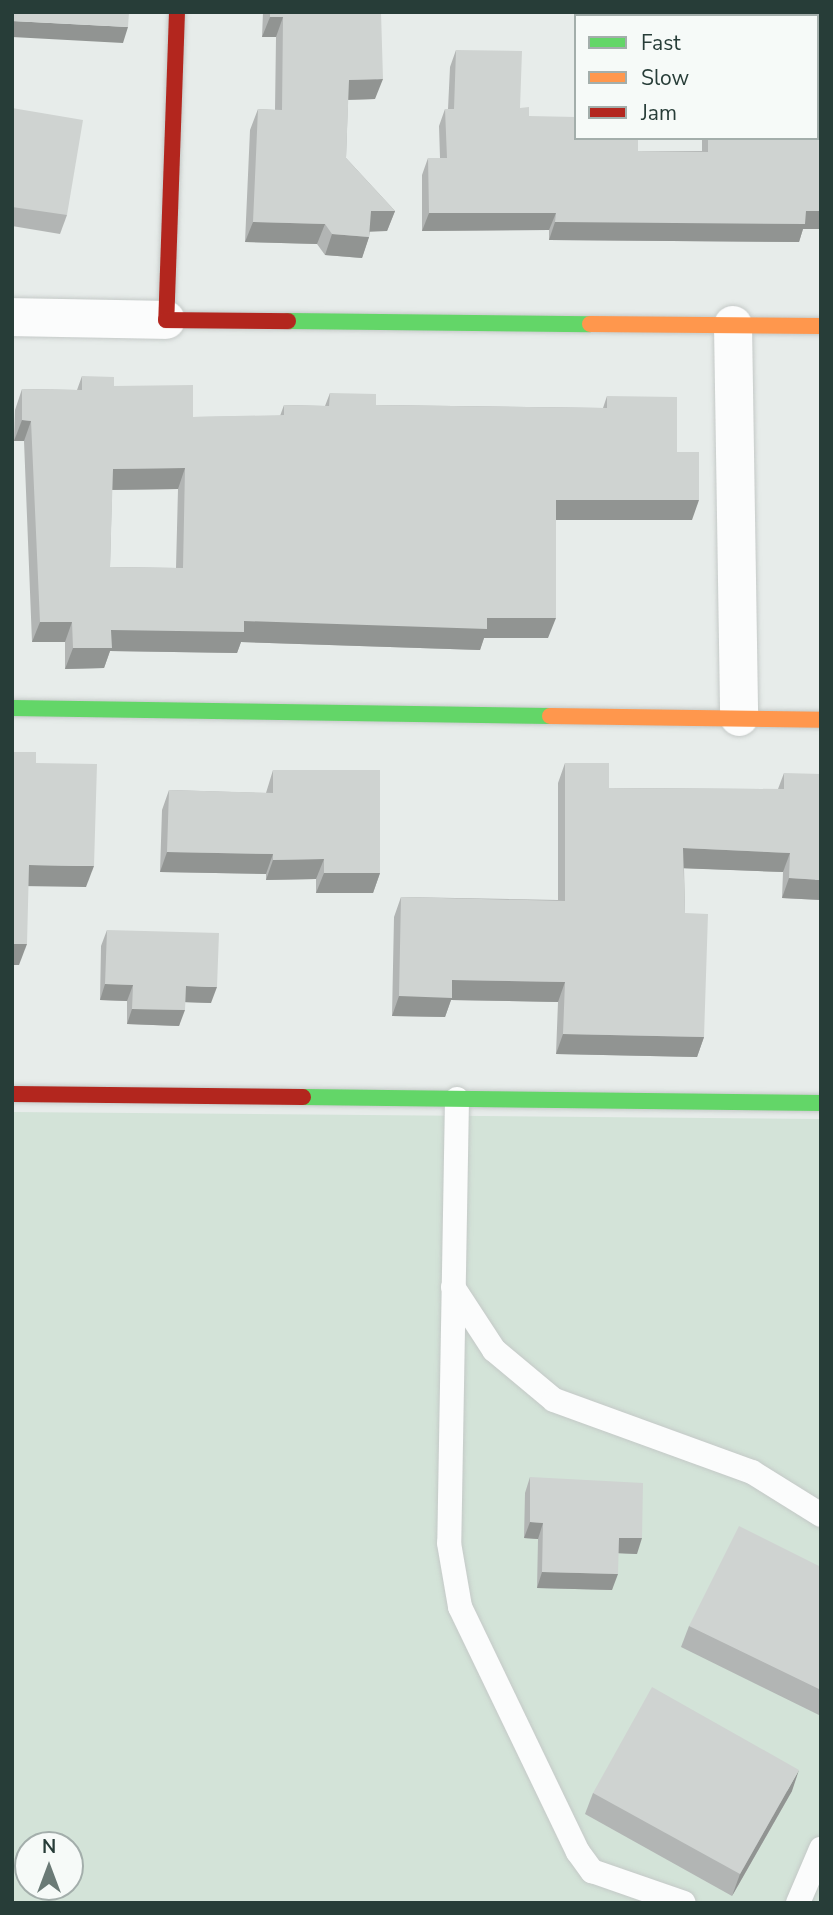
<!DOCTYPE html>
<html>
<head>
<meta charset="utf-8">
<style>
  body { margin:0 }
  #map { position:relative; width:833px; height:1915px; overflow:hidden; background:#e7ecea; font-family:"Nunito Sans",sans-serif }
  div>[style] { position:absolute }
  .green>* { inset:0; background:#d3e3d8 }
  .roads { filter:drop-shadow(0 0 2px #c4c9c7) drop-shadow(0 0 2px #c4c9c7) }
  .lane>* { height:24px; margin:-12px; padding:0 12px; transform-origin:12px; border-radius:12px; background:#fbfcfc }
  .street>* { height:38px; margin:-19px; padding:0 19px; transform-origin:19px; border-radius:19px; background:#fbfcfc }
  .fast>* { height:16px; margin:-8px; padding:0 8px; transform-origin:8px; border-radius:8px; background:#63d668 }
  .slow>* { height:16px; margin:-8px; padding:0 8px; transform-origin:8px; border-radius:8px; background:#ff974d }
  .jam>* { height:16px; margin:-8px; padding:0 8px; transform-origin:8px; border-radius:8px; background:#b3261e }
  .wall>* { inset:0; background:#b2b5b4 }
  .shaded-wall>* { inset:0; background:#919492 }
  .building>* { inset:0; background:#cfd3d1 }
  span { translate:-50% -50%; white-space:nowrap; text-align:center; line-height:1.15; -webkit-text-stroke:5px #f6faf8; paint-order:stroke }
  .frame { position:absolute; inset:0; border:14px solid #273d38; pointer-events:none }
  .legend { position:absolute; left:574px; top:14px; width:245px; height:126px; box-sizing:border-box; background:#f6faf8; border:2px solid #a3aeab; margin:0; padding:9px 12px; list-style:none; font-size:21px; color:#273d38 }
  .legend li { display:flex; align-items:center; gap:14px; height:35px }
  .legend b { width:35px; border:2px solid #a3aeab }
  .north { position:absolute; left:14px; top:1831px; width:70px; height:70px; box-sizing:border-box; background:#f6faf8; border:2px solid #a3aeab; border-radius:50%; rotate:0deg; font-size:19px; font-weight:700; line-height:28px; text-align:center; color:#273d38 }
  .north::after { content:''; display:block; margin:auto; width:24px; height:32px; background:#6a7a76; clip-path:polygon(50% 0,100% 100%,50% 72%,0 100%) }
</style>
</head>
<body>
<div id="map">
  <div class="green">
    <div style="clip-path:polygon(evenodd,12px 1112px,821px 1119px,821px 1903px,12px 1903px,12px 1112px,28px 1845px,70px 1845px,70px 1887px,28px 1887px,28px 1845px)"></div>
  </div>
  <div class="roads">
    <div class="lane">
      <div style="left:457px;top:1099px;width:444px;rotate:91deg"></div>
      <div style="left:449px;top:1543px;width:65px;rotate:80.2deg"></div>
      <div style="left:460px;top:1607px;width:272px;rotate:64.3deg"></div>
      <div style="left:578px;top:1852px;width:24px;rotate:54deg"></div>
      <div style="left:592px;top:1871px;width:97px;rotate:19.2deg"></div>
      <div style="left:453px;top:1287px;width:75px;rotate:56.9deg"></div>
      <div style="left:494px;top:1350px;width:78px;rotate:39.8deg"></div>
      <div style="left:554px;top:1400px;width:211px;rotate:20deg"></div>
      <div style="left:752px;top:1472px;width:81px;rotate:31.9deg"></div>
      <div style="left:798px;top:1903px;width:59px;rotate:-66.9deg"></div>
    </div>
    <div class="street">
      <div style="left:12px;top:317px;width:154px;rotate:1.1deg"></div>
      <div style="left:733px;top:325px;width:392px;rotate:89.1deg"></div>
    </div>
    <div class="fast">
      <div style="left:288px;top:321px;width:302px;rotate:0.6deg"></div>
      <div style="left:12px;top:708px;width:538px;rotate:0.85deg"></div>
      <div style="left:303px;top:1097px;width:518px;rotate:0.66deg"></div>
    </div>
    <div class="slow">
      <div style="left:590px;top:324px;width:231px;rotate:0.5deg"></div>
      <div style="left:550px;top:716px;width:271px;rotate:0.8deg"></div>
    </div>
    <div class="jam">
      <div style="left:177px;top:12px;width:308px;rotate:92deg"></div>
      <div style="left:166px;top:320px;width:122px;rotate:0.5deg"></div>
      <div style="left:12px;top:1094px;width:291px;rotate:0.6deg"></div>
    </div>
  </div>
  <div class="wall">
    <div style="clip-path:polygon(263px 12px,381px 12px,375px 99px,348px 100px,346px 158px,395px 211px,387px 231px,370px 231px,369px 237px,362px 258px,325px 255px,317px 244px,245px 242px,250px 130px,258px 109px,275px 110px,276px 37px,262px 37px)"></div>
    <div style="clip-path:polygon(727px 12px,821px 12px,817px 16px,726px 16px)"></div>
    <div style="clip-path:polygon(456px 50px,529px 116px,638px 151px,702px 151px,702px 138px,817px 138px,821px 229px,803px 229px,799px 242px,549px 240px,549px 230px,422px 231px,422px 175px,428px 158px,440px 158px,439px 126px,445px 109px,448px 109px,450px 67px)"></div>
    <div style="clip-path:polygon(12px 108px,67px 215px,60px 234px,12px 226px)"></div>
    <div style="clip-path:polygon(evenodd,82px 376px,114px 386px,193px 417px,280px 416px,284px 405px,325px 406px,330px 393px,376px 405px,603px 408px,607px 396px,677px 452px,692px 520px,556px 520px,548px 638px,484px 638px,480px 650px,241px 642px,237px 653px,110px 651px,104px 668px,65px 669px,65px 642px,32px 642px,24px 441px,14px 441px,15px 410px,22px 389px,77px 390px,82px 376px,178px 489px,176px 568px,110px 567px,112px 490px,178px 489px)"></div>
    <div style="clip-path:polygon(565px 763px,609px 788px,778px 789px,784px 773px,821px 900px,782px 898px,783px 872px,684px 868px,685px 913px,704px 1037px,697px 1057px,556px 1054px,558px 1002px,451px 1000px,445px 1017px,392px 1016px,394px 917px,401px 897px,558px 900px,558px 783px)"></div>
    <div style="clip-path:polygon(273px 770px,380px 873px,373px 893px,316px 893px,316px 879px,266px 880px,266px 874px,160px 872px,162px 810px,169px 790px,266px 793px)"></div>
    <div style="clip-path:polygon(107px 930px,211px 1003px,185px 1002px,179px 1026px,127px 1024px,127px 1001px,100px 1000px,101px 946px)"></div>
    <div style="clip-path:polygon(530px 1477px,637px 1554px,618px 1553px,612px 1590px,537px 1588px,538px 1539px,524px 1538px,525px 1493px)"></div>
    <div style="clip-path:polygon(821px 1567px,821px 1716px,681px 1647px,689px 1626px)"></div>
    <div style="clip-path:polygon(792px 1791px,732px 1896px,585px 1814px,593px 1793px)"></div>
  </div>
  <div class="shaded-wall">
    <div style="clip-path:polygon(270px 17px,283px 17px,276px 37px,262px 37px)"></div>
    <div style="clip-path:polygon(12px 21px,128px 27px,123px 43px,12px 37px)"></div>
    <div style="clip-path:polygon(817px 59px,821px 59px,821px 76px,817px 76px)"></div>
    <div style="clip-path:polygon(383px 79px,375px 99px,342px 100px,349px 80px)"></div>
    <div style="clip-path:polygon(371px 211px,395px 211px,387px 231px,364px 232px)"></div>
    <div style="clip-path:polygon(806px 211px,821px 211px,821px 229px,803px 229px,799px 242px,549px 240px,555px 222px)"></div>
    <div style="clip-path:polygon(429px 213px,556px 213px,549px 230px,422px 231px)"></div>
    <div style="clip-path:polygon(253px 222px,325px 224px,317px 244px,245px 242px)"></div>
    <div style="clip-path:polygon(332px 234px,369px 237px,362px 258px,325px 255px)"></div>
    <div style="clip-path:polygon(22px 420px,31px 421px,24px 441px,14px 441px)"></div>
    <div style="clip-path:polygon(185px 468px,178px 489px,105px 490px,113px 469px)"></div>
    <div style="clip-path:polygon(556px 500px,699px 500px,692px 520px,548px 520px)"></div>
    <div style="clip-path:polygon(487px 618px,556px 618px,548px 638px,484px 638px,480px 650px,241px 642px,237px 653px,110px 651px,104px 668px,65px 669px,73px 648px,111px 630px,244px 621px)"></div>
    <div style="clip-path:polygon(40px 622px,72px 622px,65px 642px,32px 642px)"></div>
    <div style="clip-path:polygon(683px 848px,790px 853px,783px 872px,676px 868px)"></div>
    <div style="clip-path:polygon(167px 852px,273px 854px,266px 874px,160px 872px)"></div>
    <div style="clip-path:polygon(324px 859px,316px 879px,266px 880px,273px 860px)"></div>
    <div style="clip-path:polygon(29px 865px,94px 866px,86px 887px,21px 886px)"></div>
    <div style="clip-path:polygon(324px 873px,380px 873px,373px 893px,316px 893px)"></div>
    <div style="clip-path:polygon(789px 878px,821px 880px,821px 900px,782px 898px)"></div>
    <div style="clip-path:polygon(12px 944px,27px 944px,19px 965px,12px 965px)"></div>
    <div style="clip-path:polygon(452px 980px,565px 982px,558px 1002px,451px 1000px,445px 1017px,392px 1016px,399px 996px)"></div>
    <div style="clip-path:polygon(105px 984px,133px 985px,127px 1001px,100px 1000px)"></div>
    <div style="clip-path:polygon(186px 986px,217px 987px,211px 1003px,180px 1002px)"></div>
    <div style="clip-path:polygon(132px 1009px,185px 1010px,179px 1026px,127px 1024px)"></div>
    <div style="clip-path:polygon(563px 1034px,704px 1037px,697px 1057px,556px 1054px)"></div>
    <div style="clip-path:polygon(530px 1522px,543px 1523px,538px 1539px,524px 1538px)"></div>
    <div style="clip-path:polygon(619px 1538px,642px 1538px,637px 1554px,613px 1553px)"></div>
    <div style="clip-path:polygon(542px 1572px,618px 1574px,612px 1590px,537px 1588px)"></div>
    <div style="clip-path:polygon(799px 1770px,792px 1791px,732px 1896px,740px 1874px)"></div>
  </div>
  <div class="building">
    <div style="clip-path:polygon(12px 12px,129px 12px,128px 27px,12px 21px)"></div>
    <div style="clip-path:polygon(270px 12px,381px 12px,383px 79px,349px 80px,346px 158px,395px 211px,371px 211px,369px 237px,332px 234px,325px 224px,253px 222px,258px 109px,282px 110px,283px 17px,270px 17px)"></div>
    <div style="clip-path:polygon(732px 12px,821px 12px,821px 59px,817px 59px,817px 16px,732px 16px)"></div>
    <div style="clip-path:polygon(456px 50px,522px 51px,520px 108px,529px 107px,529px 116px,576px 117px,576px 138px,638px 138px,638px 151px,708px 152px,708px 138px,817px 138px,817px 124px,821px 124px,821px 211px,806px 211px,805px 224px,555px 222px,556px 213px,429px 213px,428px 158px,447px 158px,445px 109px,454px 109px)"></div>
    <div style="clip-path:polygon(12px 108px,83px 120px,67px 215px,12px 207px)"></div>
    <div style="clip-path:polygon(evenodd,82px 376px,114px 377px,114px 386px,193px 385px,193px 417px,284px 415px,284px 405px,329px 406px,330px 393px,376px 394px,376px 405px,607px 408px,607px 396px,677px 397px,677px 452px,699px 452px,699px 500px,556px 500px,556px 618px,487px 618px,487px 629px,244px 621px,244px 632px,111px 630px,112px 648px,73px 648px,72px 622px,40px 622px,31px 421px,22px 420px,22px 389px,82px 390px,82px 376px,185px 468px,183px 568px,110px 567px,113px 469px,185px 468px)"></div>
    <div style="clip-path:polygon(12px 752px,36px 752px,36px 763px,97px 764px,94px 866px,29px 865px,27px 944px,12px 944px)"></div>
    <div style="clip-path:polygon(565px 763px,609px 763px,609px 788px,784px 789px,784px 773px,821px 774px,821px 880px,789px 878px,790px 853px,683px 848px,685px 913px,708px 914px,704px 1037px,563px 1034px,565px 982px,452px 980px,452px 998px,399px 996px,401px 897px,565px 901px)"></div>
    <div style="clip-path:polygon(273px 770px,380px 770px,380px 873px,324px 873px,324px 859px,273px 860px,273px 854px,167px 852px,169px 790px,273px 793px)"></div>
    <div style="clip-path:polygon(107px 930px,219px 933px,217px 987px,186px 986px,185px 1010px,132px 1009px,133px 985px,105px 984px)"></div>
    <div style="clip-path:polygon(530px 1477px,643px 1483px,642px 1538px,619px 1538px,618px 1574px,542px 1572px,543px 1523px,530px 1522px)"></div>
    <div style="clip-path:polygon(739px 1526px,821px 1567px,821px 1690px,689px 1626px)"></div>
    <div style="clip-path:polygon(652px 1687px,799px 1770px,740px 1874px,593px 1793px)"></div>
  </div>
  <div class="frame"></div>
  <ul class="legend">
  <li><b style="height:9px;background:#63d668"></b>Fast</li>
  <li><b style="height:9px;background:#ff974d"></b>Slow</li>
  <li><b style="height:9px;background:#b3261e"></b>Jam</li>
  </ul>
  <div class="north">N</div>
</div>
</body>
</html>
